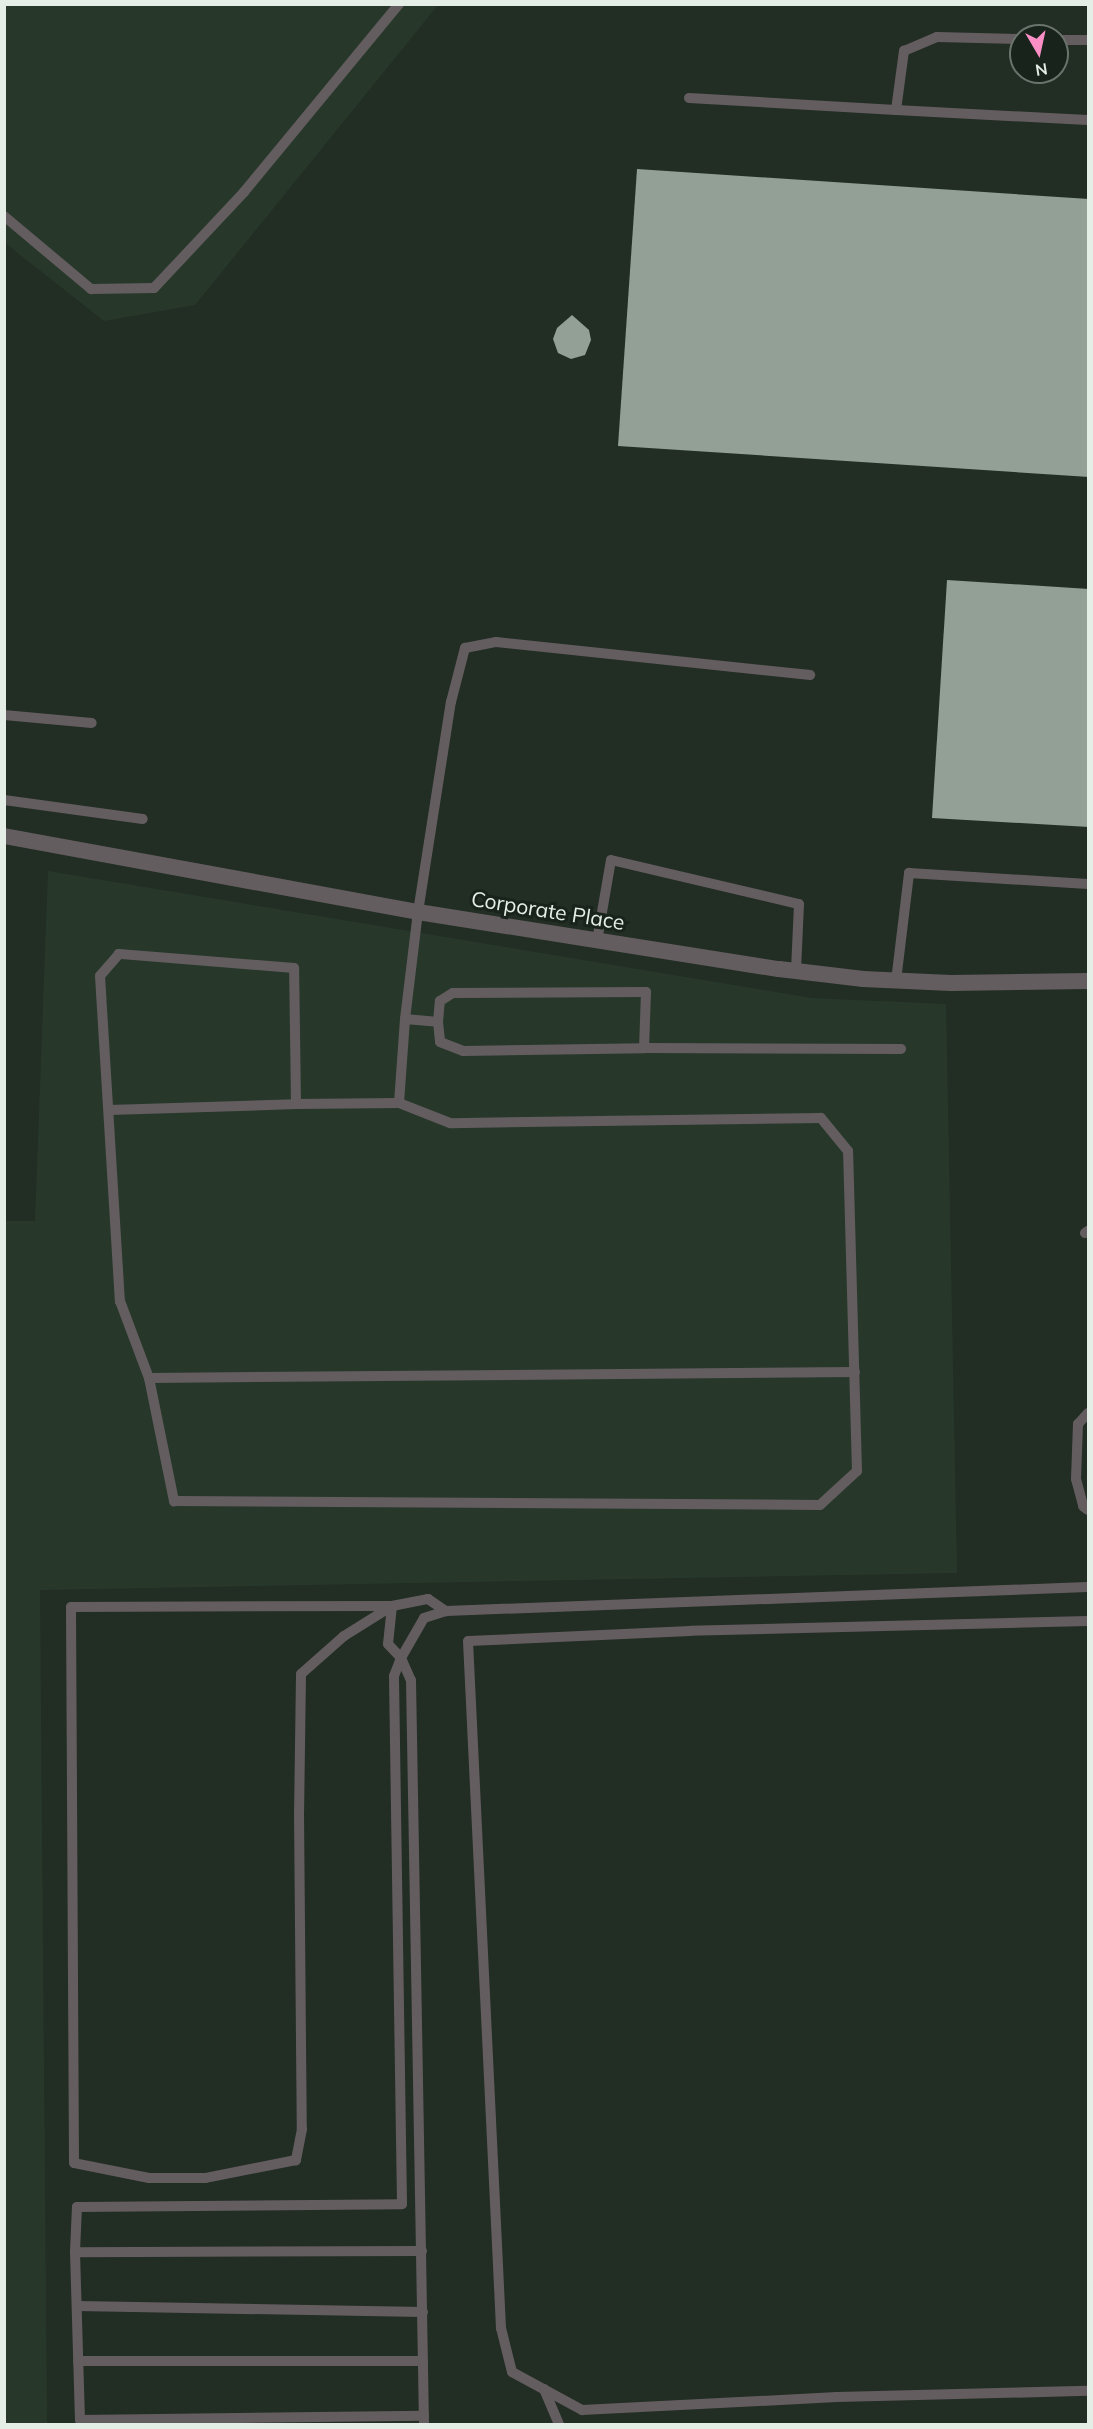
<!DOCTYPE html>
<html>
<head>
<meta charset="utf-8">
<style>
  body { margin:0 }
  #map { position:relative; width:1093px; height:2429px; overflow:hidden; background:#222d24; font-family:Mulish,sans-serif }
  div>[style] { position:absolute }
  .built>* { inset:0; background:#27382b }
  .building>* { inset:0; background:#92a095 }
  .service>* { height:10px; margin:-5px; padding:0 5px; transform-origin:5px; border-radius:5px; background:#645d60 }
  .minor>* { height:16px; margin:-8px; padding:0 8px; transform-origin:8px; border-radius:8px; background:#645d60 }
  span { translate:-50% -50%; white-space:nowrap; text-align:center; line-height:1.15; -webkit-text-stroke:6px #18231b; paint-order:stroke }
  .street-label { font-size:21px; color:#e5ede7 }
  .frame { position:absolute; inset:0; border:6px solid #e5ede7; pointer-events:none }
  .north { position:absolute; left:1009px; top:24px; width:60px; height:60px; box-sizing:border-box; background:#18231b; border:2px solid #6a746d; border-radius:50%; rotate:171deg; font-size:16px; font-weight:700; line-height:24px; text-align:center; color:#e5ede7 }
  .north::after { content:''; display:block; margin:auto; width:21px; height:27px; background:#fa8fc6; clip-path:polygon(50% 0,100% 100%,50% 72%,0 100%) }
</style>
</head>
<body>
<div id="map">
  <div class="built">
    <div style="clip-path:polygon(4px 5px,438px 5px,195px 305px,104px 321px,5px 243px)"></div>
    <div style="clip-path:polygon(48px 871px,812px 998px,946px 1004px,957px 1573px,40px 1590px,47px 2424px,4px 2424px,4px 1221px,35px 1221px)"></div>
  </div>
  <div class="building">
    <div style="clip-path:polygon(637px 169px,1089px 199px,1089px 477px,618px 446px)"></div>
    <div style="clip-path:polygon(572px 315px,589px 330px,591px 340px,585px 355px,571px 359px,558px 353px,553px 339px,557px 328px)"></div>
    <div style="clip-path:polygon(947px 580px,1089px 589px,1089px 827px,932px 818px)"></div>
  </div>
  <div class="service">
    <div style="left:1057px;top:40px;width:31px"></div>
    <div style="left:689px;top:98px;width:207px;rotate:3.3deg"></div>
    <div style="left:896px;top:110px;width:60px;rotate:-82.3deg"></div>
    <div style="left:904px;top:51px;width:36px;rotate:-23deg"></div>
    <div style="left:937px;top:37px;width:84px;rotate:1.4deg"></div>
    <div style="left:896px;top:110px;width:192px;rotate:3deg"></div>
    <div style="left:4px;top:216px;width:114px;rotate:40deg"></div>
    <div style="left:91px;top:289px;width:63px;rotate:-0.9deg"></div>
    <div style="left:154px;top:288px;width:132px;rotate:-46.8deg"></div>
    <div style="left:244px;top:192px;width:244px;rotate:-50.5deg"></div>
    <div style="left:4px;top:715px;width:88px;rotate:5.2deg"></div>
    <div style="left:4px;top:800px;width:140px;rotate:7.8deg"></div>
    <div style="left:597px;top:941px;width:82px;rotate:-80.2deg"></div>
    <div style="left:611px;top:860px;width:193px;rotate:13.2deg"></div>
    <div style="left:799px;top:904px;width:67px;rotate:92.6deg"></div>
    <div style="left:896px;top:981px;width:109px;rotate:-83.1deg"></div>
    <div style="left:909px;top:873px;width:179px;rotate:3.5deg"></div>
    <div style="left:405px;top:1019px;width:33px;rotate:5deg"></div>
    <div style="left:438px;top:1022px;width:21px;rotate:-85deg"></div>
    <div style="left:440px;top:1001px;width:15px;rotate:-32deg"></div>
    <div style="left:453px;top:993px;width:193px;rotate:-0.3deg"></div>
    <div style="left:646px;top:992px;width:56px;rotate:92deg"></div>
    <div style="left:644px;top:1048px;width:257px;rotate:0.2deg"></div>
    <div style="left:438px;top:1022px;width:20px;rotate:84deg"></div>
    <div style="left:440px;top:1042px;width:25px;rotate:21deg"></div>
    <div style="left:463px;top:1051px;width:181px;rotate:-0.9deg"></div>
    <div style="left:399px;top:1103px;width:103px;rotate:179.4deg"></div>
    <div style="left:296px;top:1104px;width:136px;rotate:-90.8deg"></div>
    <div style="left:294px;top:968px;width:176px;rotate:-175.4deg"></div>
    <div style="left:119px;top:954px;width:29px;rotate:131deg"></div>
    <div style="left:100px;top:976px;width:326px;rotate:86.5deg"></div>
    <div style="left:120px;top:1301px;width:82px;rotate:69.4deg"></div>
    <div style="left:149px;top:1378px;width:126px;rotate:78.5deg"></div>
    <div style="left:174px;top:1501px;width:646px;rotate:0.35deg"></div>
    <div style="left:820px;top:1505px;width:50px;rotate:-42.6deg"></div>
    <div style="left:857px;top:1471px;width:320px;rotate:-91.6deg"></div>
    <div style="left:848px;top:1151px;width:43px;rotate:-129.3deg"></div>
    <div style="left:821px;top:1118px;width:371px;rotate:179.2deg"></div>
    <div style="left:450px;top:1123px;width:55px;rotate:-158.6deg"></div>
    <div style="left:399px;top:1103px;width:84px;rotate:-85.9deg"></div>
    <div style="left:405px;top:1019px;width:108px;rotate:-83.1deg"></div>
    <div style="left:418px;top:912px;width:213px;rotate:-81.1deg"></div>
    <div style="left:451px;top:702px;width:56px;rotate:-75.5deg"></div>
    <div style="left:465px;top:648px;width:32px;rotate:-11deg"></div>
    <div style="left:496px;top:642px;width:316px;rotate:6deg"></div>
    <div style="left:109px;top:1110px;width:187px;rotate:-1.8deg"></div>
    <div style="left:1085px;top:1233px;width:4px;rotate:-34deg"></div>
    <div style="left:149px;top:1378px;width:706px;rotate:-0.49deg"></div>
    <div style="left:1088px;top:1413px;width:15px;rotate:132deg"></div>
    <div style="left:1078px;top:1424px;width:55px;rotate:92.1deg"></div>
    <div style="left:1076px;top:1479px;width:28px;rotate:75deg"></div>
    <div style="left:1083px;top:1506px;width:6px;rotate:39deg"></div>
    <div style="left:392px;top:1606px;width:57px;rotate:148deg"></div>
    <div style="left:344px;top:1636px;width:57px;rotate:138.5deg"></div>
    <div style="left:301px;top:1674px;width:138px;rotate:90.8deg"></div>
    <div style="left:299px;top:1812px;width:317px;rotate:89.5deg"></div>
    <div style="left:302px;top:2129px;width:32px;rotate:101deg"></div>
    <div style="left:296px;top:2160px;width:93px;rotate:168.8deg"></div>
    <div style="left:205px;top:2178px;width:56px;rotate:180deg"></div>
    <div style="left:149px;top:2178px;width:76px;rotate:-168.7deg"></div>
    <div style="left:74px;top:2163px;width:556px;rotate:-90.31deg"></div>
    <div style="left:71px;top:1607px;width:321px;rotate:-0.2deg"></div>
    <div style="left:392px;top:1606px;width:37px;rotate:-11deg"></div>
    <div style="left:428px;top:1599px;width:22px;rotate:34deg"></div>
    <div style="left:392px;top:1606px;width:38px;rotate:96deg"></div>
    <div style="left:388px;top:1644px;width:19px;rotate:47deg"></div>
    <div style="left:401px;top:1658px;width:24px;rotate:66deg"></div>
    <div style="left:411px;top:1680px;width:744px;rotate:89deg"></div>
    <div style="left:1088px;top:1621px;width:398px;rotate:178.6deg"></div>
    <div style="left:690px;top:1631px;width:222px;rotate:177.4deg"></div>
    <div style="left:468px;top:1641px;width:688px;rotate:87.25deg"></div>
    <div style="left:501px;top:2328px;width:45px;rotate:76deg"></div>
    <div style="left:512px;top:2372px;width:80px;rotate:28.5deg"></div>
    <div style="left:582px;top:2410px;width:255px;rotate:-2.9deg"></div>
    <div style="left:837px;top:2397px;width:251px;rotate:-1.4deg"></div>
    <div style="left:422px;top:2251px;width:347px;rotate:179.8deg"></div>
    <div style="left:75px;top:2252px;width:168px;rotate:88.3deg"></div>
    <div style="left:80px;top:2420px;width:344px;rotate:-0.7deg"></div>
    <div style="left:75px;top:2252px;width:45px;rotate:-87.5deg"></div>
    <div style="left:77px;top:2207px;width:325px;rotate:-0.5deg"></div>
    <div style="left:402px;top:2204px;width:528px;rotate:-90.87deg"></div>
    <div style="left:394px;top:1676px;width:19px;rotate:-69deg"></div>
    <div style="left:401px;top:1658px;width:46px;rotate:-60.1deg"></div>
    <div style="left:424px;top:1618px;width:23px;rotate:-18deg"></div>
    <div style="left:446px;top:1611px;width:642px;rotate:-2.14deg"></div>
    <div style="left:77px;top:2306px;width:346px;rotate:1deg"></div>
    <div style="left:78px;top:2361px;width:345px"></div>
    <div style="left:544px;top:2389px;width:38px;rotate:67deg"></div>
  </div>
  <div class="minor">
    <div style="left:4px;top:836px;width:421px;rotate:10.4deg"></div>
    <div style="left:418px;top:912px;width:365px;rotate:9deg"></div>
    <div style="left:779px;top:969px;width:85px;rotate:6.8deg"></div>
    <div style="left:863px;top:979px;width:88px;rotate:2.6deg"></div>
    <div style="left:951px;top:983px;width:137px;rotate:-0.8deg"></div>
  </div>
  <div class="street-label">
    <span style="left:548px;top:910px;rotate:9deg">Corporate Place</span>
  </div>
  <div class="frame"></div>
  <div class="north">N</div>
</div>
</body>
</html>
